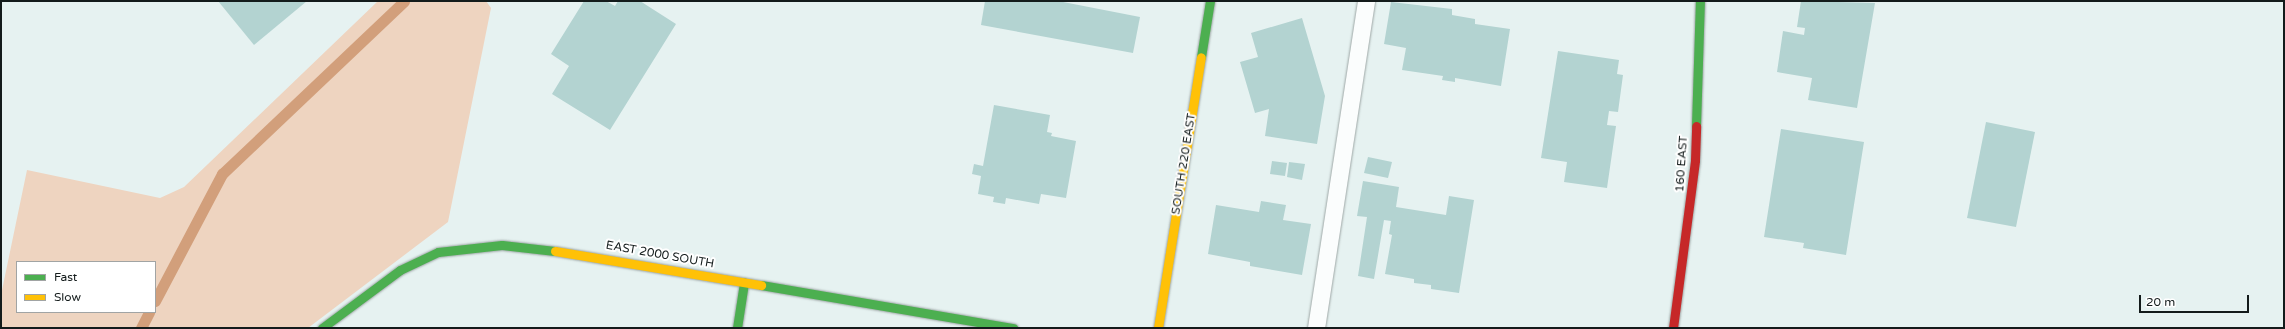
<!DOCTYPE html>
<html>
<head>
<meta charset="utf-8">
<style>
  body { margin:0 }
  #map { position:relative; width:2285px; height:329px; overflow:hidden; background:#e6f2f1; font-family:"Varela Round",sans-serif }
  div>[style] { position:absolute }
  .green>* { inset:0; background:#eed4c0 }
  .stream>* { height:11px; margin:-5.5px; padding:0 5.5px; transform-origin:5.5px; border-radius:5.5px; background:#d29f7b }
  .building>* { inset:0; background:#b3d3d1 }
  .roads { filter:drop-shadow(0 0 1px #9ea7a6) drop-shadow(0 0 1px #9ea7a6) }
  .lane>* { height:17px; margin:-8.5px; padding:0 8.5px; transform-origin:8.5px; border-radius:8.5px; background:#fbfdfd }
  .fast>* { height:9px; margin:-4.5px; padding:0 4.5px; transform-origin:4.5px; border-radius:4.5px; background:#4caf50 }
  .slow>* { height:9px; margin:-4.5px; padding:0 4.5px; transform-origin:4.5px; border-radius:4.5px; background:#ffc107 }
  .jam>* { height:9px; margin:-4.5px; padding:0 4.5px; transform-origin:4.5px; border-radius:4.5px; background:#c62828 }
  span { translate:-50% -50%; white-space:nowrap; text-align:center; line-height:1.15; -webkit-text-stroke:4px #fff; paint-order:stroke }
  .street-label { font-size:12px; color:#131b1b }
  .frame { position:absolute; inset:0; border:2px solid #131b1b; pointer-events:none }
  .legend { position:absolute; left:16px; top:261px; width:140px; height:52px; box-sizing:border-box; background:#fff; border:1px solid #a1a4a4; margin:0; padding:5px 7px; list-style:none; font-size:12px; color:#131b1b }
  .legend li { display:flex; align-items:center; gap:8px; height:20px }
  .legend b { width:20px; border:1px solid #a1a4a4 }
  .scale { position:absolute; left:2139px; top:295px; width:110px; height:18px; box-sizing:border-box; border:2px solid #131b1b; border-top:0; padding-left:5px; font-size:12px; line-height:14px; white-space:nowrap; color:#131b1b; -webkit-text-stroke:3px #fff; paint-order:stroke }
</style>
</head>
<body>
<div id="map">
  <div class="green">
    <div style="clip-path:polygon(evenodd,378px 1px,486px 1px,491px 8px,448px 222px,308px 328px,1px 328px,1px 295px,27px 170px,160px 198px,184px 187px,378px 1px,17px 262px,155px 262px,155px 312px,17px 312px,17px 262px)"></div>
  </div>
  <div class="stream">
    <div style="left:155px;top:301px;width:144px;rotate:-62.2deg"></div>
    <div style="left:222px;top:174px;width:251px;rotate:-43.5deg"></div>
    <div style="left:141px;top:328px;width:18px;rotate:-63deg"></div>
  </div>
  <div class="building">
    <div style="clip-path:polygon(218px 1px,307px 1px,254px 45px)"></div>
    <div style="clip-path:polygon(584px 1px,606px 1px,615px 6px,618px 1px,640px 1px,676px 24px,610px 130px,552px 94px,569px 66px,551px 54px)"></div>
    <div style="clip-path:polygon(985px 1px,1058px 1px,1140px 17px,1133px 53px,981px 25px)"></div>
    <div style="clip-path:polygon(1801px 1px,1875px 3px,1857px 108px,1808px 100px,1812px 78px,1777px 72px,1783px 31px,1804px 35px,1805px 28px,1797px 27px)"></div>
    <div style="clip-path:polygon(1391px 2px,1452px 9px,1452px 15px,1475px 19px,1475px 24px,1510px 29px,1501px 86px,1455px 78px,1455px 82px,1442px 80px,1443px 76px,1402px 70px,1406px 48px,1384px 44px)"></div>
    <div style="clip-path:polygon(1302px 18px,1325px 96px,1317px 144px,1265px 136px,1269px 109px,1255px 113px,1240px 62px,1258px 57px,1251px 33px)"></div>
    <div style="clip-path:polygon(1558px 51px,1619px 60px,1617px 74px,1623px 75px,1618px 112px,1609px 111px,1607px 125px,1616px 126px,1607px 188px,1564px 182px,1567px 162px,1541px 158px)"></div>
    <div style="clip-path:polygon(994px 105px,1050px 115px,1047px 132px,1052px 133px,1051px 136px,1076px 141px,1066px 198px,1041px 194px,1039px 204px,1006px 198px,1005px 204px,993px 202px,994px 197px,978px 194px,981px 176px,972px 174px,974px 164px,983px 166px)"></div>
    <div style="clip-path:polygon(1986px 122px,2035px 132px,2016px 227px,1967px 218px)"></div>
    <div style="clip-path:polygon(1781px 129px,1864px 142px,1846px 255px,1803px 248px,1804px 243px,1764px 237px)"></div>
    <div style="clip-path:polygon(1368px 157px,1392px 162px,1388px 178px,1364px 173px)"></div>
    <div style="clip-path:polygon(1272px 161px,1287px 163px,1285px 176px,1270px 174px)"></div>
    <div style="clip-path:polygon(1289px 162px,1305px 164px,1302px 180px,1287px 177px)"></div>
    <div style="clip-path:polygon(1363px 181px,1399px 187px,1396px 207px,1446px 215px,1449px 196px,1474px 200px,1459px 293px,1431px 289px,1431px 285px,1414px 283px,1414px 279px,1385px 274px,1392px 235px,1389px 234px,1391px 221px,1384px 220px,1374px 279px,1358px 276px,1367px 217px,1357px 216px)"></div>
    <div style="clip-path:polygon(1261px 201px,1286px 205px,1283px 220px,1311px 224px,1302px 275px,1250px 266px,1250px 262px,1208px 254px,1216px 205px,1259px 212px)"></div>
  </div>
  <div class="roads">
    <div class="lane">
      <div style="left:1316px;top:328px;width:331px;rotate:-81.3deg"></div>
    </div>
    <div class="fast">
      <div style="left:1201px;top:57px;width:57px;rotate:-80.9deg"></div>
      <div style="left:1696px;top:126px;width:125px;rotate:-88.2deg"></div>
      <div style="left:761px;top:285px;width:256px;rotate:9.7deg"></div>
      <div style="left:322px;top:328px;width:97px;rotate:-36.6deg"></div>
      <div style="left:400px;top:270px;width:42px;rotate:-25.3deg"></div>
      <div style="left:438px;top:252px;width:64px;rotate:-6.2deg"></div>
      <div style="left:502px;top:245px;width:53px;rotate:6.5deg"></div>
      <div style="left:737px;top:328px;width:46px;rotate:-81.2deg"></div>
    </div>
    <div class="slow">
      <div style="left:555px;top:251px;width:209px;rotate:9.4deg"></div>
      <div style="left:1158px;top:328px;width:274px;rotate:-81deg"></div>
    </div>
    <div class="jam">
      <div style="left:1673px;top:328px;width:169px;rotate:-82.5deg"></div>
      <div style="left:1695px;top:160px;width:34px;rotate:-88deg"></div>
    </div>
  </div>
  <div class="street-label">
    <span style="left:1184px;top:164px;rotate:-81deg">SOUTH 220 EAST</span>
    <span style="left:1682px;top:164px;rotate:-86deg">160 EAST</span>
    <span style="left:660px;top:255px;rotate:10deg">EAST 2000 SOUTH</span>
  </div>
  <div class="frame"></div>
  <ul class="legend">
  <li><b style="height:5px;background:#4caf50"></b>Fast</li>
  <li><b style="height:5px;background:#ffc107"></b>Slow</li>
  </ul>
  <div class="scale">20 m</div>
</div>
</body>
</html>
